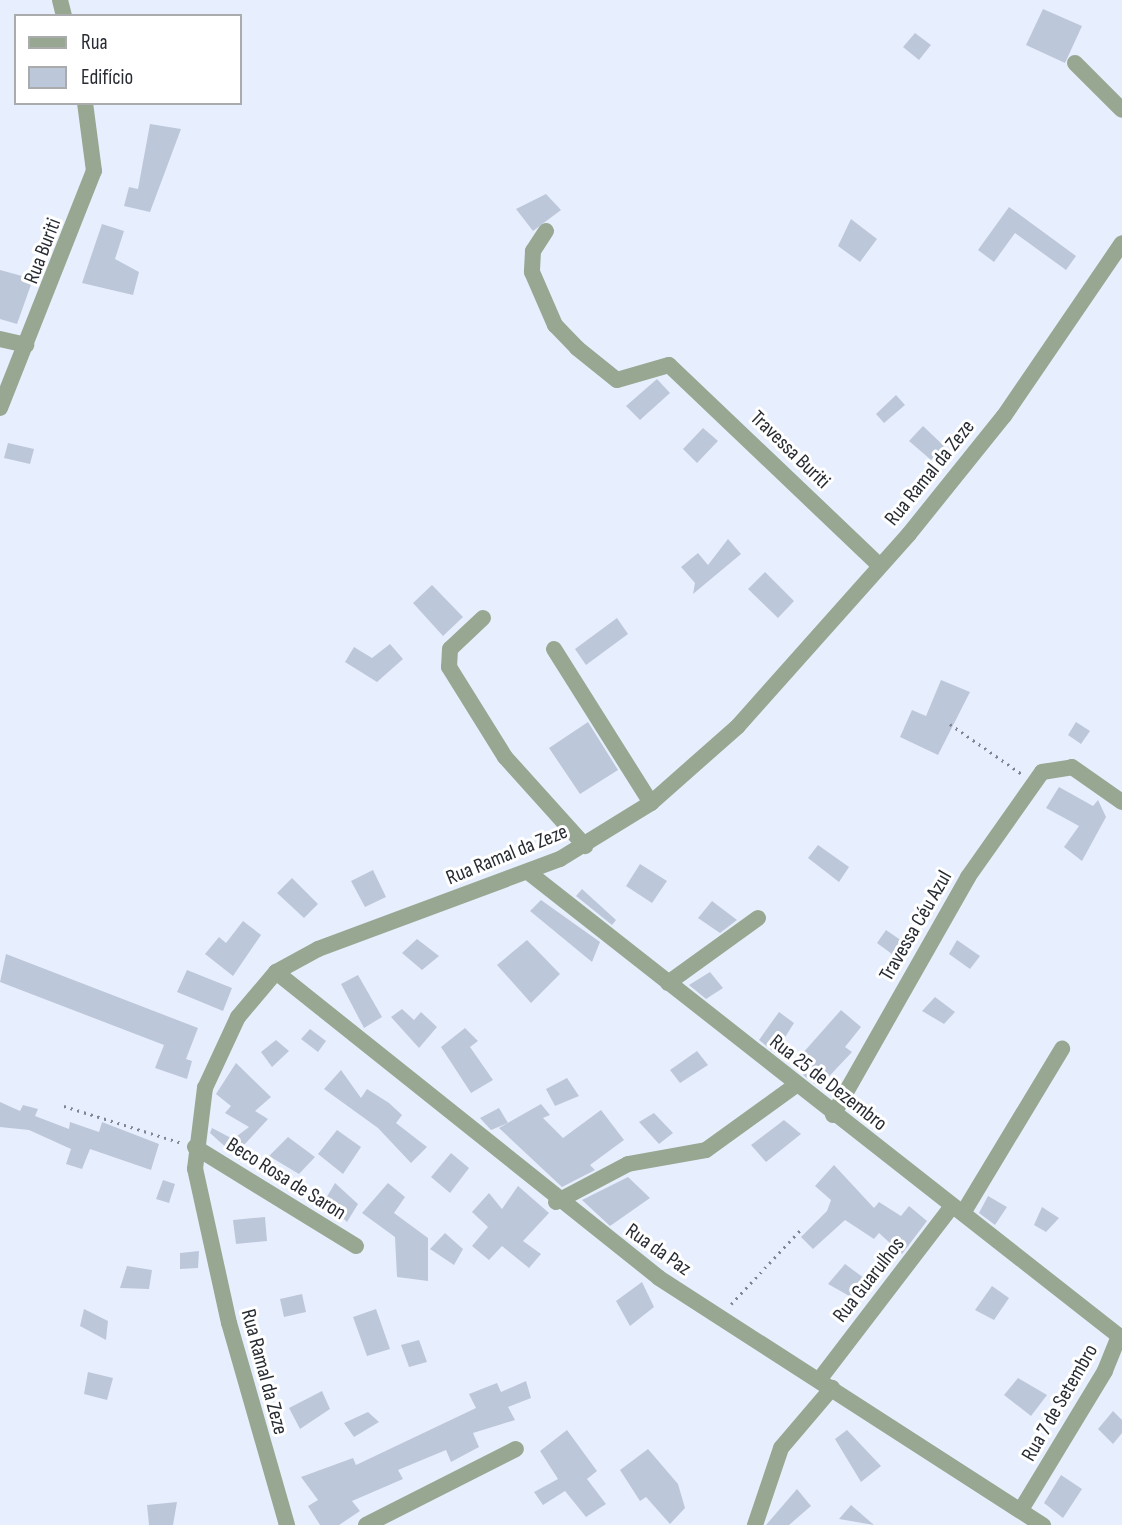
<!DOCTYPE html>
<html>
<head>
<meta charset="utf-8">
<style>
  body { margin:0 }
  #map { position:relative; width:1122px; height:1525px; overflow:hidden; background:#e7effe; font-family:"Sofia Sans Condensed",sans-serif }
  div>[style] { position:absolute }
  .building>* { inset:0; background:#bdc7da }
  .path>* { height:2.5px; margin-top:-1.25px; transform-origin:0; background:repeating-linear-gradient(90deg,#808691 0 2px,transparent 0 7px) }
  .minor>* { height:16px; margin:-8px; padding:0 8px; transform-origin:8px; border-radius:8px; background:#97a792 }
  span { translate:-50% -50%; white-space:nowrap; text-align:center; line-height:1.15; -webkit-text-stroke:6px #fff; paint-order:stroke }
  .street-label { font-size:21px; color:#282c33 }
  .legend { position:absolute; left:14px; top:14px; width:228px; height:91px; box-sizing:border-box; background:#fff; border:2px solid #a9abad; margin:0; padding:9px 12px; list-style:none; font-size:21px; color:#282c33 }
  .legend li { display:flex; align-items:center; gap:14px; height:35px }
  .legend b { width:35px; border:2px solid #a9abad }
</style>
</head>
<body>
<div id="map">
  <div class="building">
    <div style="clip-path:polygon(1043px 9px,1082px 26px,1065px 63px,1026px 45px)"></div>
    <div style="clip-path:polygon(915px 33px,931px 45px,919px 60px,903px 47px)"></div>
    <div style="clip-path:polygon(150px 124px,181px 129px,150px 212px,124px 206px,129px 187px,138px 189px)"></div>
    <div style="clip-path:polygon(546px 194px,561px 210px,533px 231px,516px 209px)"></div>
    <div style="clip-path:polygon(1009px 207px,1076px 256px,1066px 270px,1015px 233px,994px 262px,978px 250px)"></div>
    <div style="clip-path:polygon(851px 219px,877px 239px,860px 262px,838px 246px)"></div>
    <div style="clip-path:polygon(102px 224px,124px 231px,115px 259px,139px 272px,133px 295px,82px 283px)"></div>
    <div style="clip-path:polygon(0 270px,33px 279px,17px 324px,0 319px)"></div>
    <div style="clip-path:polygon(657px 379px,670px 393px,640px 420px,626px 406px)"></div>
    <div style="clip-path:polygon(896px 395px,905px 405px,884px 423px,876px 414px)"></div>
    <div style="clip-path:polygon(923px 426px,944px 446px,931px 460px,909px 441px)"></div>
    <div style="clip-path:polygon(703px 428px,718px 441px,697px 463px,683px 449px)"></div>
    <div style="clip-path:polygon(8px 443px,34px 449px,30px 464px,4px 458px)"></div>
    <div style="clip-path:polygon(728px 539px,741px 554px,693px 594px,695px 583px,681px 567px,698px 553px,708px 565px)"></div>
    <div style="clip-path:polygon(765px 572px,794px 601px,778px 618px,748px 589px)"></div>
    <div style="clip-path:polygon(432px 585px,463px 617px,443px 636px,413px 603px)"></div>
    <div style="clip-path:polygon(617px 618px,628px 634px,586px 665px,575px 649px)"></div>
    <div style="clip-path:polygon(390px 644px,403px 659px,377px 682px,345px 662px,354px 647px,372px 658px)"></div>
    <div style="clip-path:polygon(941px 680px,970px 692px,938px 755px,900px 737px,912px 710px,926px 716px)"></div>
    <div style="clip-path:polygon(588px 722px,618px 770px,580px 794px,549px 748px)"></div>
    <div style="clip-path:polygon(1076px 722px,1090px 731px,1081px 744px,1068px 735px)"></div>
    <div style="clip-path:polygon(1059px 787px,1093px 806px,1098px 800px,1106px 817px,1082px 861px,1064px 847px,1079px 826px,1046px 808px)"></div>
    <div style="clip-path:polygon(818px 845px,849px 867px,839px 882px,808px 858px)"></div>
    <div style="clip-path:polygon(640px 864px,667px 881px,652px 903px,626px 886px)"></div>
    <div style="clip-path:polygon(373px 870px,386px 897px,365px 907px,351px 881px)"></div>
    <div style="clip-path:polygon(292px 878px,318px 904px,304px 918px,277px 893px)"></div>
    <div style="clip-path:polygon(582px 889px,616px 920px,612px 925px,576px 896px)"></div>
    <div style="clip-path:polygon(541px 900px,600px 942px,592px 962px,530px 911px)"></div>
    <div style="clip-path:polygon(712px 901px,737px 920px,720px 933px,698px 918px)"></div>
    <div style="clip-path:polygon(243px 921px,261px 935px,233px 976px,205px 954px,219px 937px,226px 943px)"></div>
    <div style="clip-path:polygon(886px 930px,905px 943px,896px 957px,877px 943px)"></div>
    <div style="clip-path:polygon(417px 939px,439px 956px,422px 970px,402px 953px)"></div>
    <div style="clip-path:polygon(527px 940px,560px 974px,531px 1003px,497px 965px)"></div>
    <div style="clip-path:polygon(957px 940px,980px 956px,970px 969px,949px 954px)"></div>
    <div style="clip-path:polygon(6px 954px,198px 1028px,186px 1059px,192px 1061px,187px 1079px,155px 1068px,164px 1045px,0 982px)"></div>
    <div style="clip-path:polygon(187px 970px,232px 988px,223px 1011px,177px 992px)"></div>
    <div style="clip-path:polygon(710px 972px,723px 988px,706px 999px,689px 985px)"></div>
    <div style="clip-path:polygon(358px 975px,382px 1017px,364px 1028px,341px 984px)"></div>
    <div style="clip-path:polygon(935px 997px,955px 1012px,944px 1024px,922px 1011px)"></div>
    <div style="clip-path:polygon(402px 1009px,414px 1020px,421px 1012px,437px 1027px,419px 1048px,391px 1017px)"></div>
    <div style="clip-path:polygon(841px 1010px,861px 1027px,845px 1047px,852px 1052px,819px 1087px,803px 1075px,813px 1061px,802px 1054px)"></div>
    <div style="clip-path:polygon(779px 1012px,794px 1023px,775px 1053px,759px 1040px)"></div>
    <div style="clip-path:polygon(465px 1028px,478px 1041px,470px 1047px,493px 1080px,471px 1093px,441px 1047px)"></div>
    <div style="clip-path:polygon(310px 1029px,326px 1041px,318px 1052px,301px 1039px)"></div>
    <div style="clip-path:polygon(276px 1040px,289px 1051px,272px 1067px,261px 1052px)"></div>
    <div style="clip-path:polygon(697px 1051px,708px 1065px,680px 1083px,670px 1070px)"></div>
    <div style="clip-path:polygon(236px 1063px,271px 1097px,255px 1111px,268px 1119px,244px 1145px,240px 1160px,210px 1133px,212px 1128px,233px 1139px,249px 1127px,225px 1113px,231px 1106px,216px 1094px)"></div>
    <div style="clip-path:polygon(341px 1070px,361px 1098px,367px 1089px,389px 1103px,402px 1115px,396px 1123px,427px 1147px,411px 1163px,378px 1128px,324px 1089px)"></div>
    <div style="clip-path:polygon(567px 1078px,579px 1096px,555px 1106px,546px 1089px)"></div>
    <div style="clip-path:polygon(0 1102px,20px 1111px,23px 1105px,38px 1109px,35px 1116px,69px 1129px,70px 1122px,99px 1132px,102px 1122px,159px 1144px,151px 1170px,90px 1149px,82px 1169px,66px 1164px,71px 1149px,29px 1130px,0 1127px)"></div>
    <div style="clip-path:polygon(541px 1104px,550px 1115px,543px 1118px,563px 1138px,601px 1110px,624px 1140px,590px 1165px,595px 1170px,562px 1187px,499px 1128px)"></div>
    <div style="clip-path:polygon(499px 1108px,508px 1123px,491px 1130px,480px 1118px)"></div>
    <div style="clip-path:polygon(654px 1113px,673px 1133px,659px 1144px,639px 1122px)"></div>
    <div style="clip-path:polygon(784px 1120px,801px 1134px,766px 1162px,751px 1145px)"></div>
    <div style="clip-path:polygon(337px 1130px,361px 1147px,343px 1174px,318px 1154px)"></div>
    <div style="clip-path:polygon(288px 1137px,315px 1157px,299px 1174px,269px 1156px)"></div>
    <div style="clip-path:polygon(451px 1153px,469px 1168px,450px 1193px,431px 1177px)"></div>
    <div style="clip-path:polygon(834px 1165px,874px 1208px,879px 1202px,901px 1216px,909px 1206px,927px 1221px,902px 1254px,879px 1233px,874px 1239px,845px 1220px,813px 1249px,801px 1237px,827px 1211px,831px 1200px,815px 1186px)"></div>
    <div style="clip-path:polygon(628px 1177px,650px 1198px,610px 1226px,582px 1200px)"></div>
    <div style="clip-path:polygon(163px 1180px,175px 1184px,169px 1203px,156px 1199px)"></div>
    <div style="clip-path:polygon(335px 1183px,358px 1204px,347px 1222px,325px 1200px)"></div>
    <div style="clip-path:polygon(388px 1183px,405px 1197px,394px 1213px,428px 1238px,428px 1281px,397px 1277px,395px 1237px,362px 1213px)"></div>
    <div style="clip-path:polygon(518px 1186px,549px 1213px,523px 1241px,541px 1254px,529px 1268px,502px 1246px,489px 1260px,472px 1246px,488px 1227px,472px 1212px,489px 1193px,502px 1209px)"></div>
    <div style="clip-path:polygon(988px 1196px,1007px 1207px,995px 1225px,979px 1213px)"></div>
    <div style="clip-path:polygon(1042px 1207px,1059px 1218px,1046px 1232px,1034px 1225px)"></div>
    <div style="clip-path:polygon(265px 1217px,267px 1241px,236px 1244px,233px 1220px)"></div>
    <div style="clip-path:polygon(445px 1233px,463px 1249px,454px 1265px,430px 1249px)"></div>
    <div style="clip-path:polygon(199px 1251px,198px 1268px,180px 1269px,180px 1253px)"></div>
    <div style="clip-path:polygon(845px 1264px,872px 1284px,860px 1302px,828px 1284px)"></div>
    <div style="clip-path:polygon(127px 1266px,152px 1270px,149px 1289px,120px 1288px)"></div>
    <div style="clip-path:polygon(642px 1282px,654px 1307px,630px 1326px,616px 1301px)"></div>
    <div style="clip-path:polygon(992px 1286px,1009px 1298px,994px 1320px,975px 1310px)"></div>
    <div style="clip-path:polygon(302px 1294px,306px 1312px,284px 1317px,280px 1299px)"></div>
    <div style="clip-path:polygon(84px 1309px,108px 1321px,106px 1340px,80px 1326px)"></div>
    <div style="clip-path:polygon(376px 1309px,390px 1349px,367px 1356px,353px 1317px)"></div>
    <div style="clip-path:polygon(419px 1340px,427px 1362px,409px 1367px,401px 1345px)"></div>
    <div style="clip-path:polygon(88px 1372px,113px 1378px,107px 1400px,84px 1394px)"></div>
    <div style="clip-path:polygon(1018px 1378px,1047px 1395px,1031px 1416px,1004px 1395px)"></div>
    <div style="clip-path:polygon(526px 1381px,531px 1398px,508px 1407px,515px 1420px,473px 1433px,479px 1447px,451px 1462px,446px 1450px,398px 1470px,403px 1479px,352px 1501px,360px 1511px,339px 1525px,320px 1525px,308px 1506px,318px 1500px,301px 1477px,353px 1458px,356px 1465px,476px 1408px,469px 1394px,497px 1383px,501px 1392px)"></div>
    <div style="clip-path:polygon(322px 1391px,330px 1409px,300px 1429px,289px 1408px)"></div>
    <div style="clip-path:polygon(1113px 1411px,1122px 1420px,1122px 1433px,1113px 1444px,1098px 1429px)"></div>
    <div style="clip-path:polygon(368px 1412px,379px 1422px,354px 1437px,344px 1423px)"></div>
    <div style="clip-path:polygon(567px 1430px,597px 1471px,587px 1479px,606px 1504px,586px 1517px,565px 1491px,543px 1505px,534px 1492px,558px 1479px,540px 1451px)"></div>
    <div style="clip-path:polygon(847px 1430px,881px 1466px,861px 1482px,835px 1439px)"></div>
    <div style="clip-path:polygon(648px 1449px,678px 1484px,685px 1508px,670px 1524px,646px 1497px,640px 1501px,620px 1470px)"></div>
    <div style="clip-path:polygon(1061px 1475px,1082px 1489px,1063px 1518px,1044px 1503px)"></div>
    <div style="clip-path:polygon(797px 1489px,811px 1506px,789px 1525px,766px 1525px)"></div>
    <div style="clip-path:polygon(177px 1502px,173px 1525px,149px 1525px,147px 1505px)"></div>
    <div style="clip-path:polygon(851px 1505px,874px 1525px,839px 1519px)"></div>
  </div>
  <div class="path">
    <div style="left:950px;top:724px;width:88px;rotate:34.8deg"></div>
    <div style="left:64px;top:1106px;width:124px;rotate:17.4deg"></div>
    <div style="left:731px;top:1304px;width:104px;rotate:-46.9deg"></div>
  </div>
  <div class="minor">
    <div style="left:60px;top:0;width:16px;rotate:76deg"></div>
    <div style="left:1075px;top:63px;width:66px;rotate:45deg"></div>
    <div style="left:546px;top:231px;width:24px;rotate:123deg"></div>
    <div style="left:533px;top:251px;width:21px;rotate:93deg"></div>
    <div style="left:532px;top:272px;width:58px;rotate:66.5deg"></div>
    <div style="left:555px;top:325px;width:32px;rotate:46deg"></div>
    <div style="left:577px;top:348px;width:51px;rotate:38.7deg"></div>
    <div style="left:617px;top:380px;width:54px;rotate:-16.1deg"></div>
    <div style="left:669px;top:365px;width:291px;rotate:43.6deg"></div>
    <div style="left:0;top:339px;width:27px;rotate:13deg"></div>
    <div style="left:0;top:408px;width:255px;rotate:-68.4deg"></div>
    <div style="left:94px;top:171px;width:69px;rotate:-97.5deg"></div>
    <div style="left:483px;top:618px;width:45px;rotate:136.8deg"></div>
    <div style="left:450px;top:649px;width:18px;rotate:93deg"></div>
    <div style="left:449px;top:667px;width:106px;rotate:58.1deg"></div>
    <div style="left:505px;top:757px;width:120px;rotate:48deg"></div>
    <div style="left:554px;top:649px;width:182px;rotate:57.8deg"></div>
    <div style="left:528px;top:872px;width:751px;rotate:38.14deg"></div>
    <div style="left:1119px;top:1336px;width:38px;rotate:112deg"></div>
    <div style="left:1105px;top:1371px;width:160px;rotate:121.2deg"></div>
    <div style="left:276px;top:972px;width:490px;rotate:38.6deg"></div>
    <div style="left:659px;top:1278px;width:457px;rotate:32.8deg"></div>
    <div style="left:668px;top:983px;width:111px;rotate:-35.8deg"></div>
    <div style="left:833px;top:1115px;width:274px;rotate:-60.4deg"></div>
    <div style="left:968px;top:877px;width:128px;rotate:-54.8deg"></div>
    <div style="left:1042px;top:772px;width:30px;rotate:-9deg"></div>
    <div style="left:1072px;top:767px;width:61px;rotate:35deg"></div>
    <div style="left:195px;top:1147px;width:189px;rotate:31.6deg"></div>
    <div style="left:556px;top:1202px;width:81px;rotate:-27.8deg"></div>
    <div style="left:628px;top:1164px;width:79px;rotate:-10.2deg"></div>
    <div style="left:706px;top:1150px;width:111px;rotate:-35.8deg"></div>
    <div style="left:963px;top:1213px;width:192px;rotate:-58.9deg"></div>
    <div style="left:819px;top:1380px;width:219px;rotate:-52.6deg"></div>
    <div style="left:287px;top:1525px;width:210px;rotate:-106deg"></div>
    <div style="left:229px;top:1323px;width:158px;rotate:-102.4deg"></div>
    <div style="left:195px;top:1169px;width:82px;rotate:-83deg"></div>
    <div style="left:205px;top:1088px;width:78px;rotate:-65.1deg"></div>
    <div style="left:238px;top:1017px;width:59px;rotate:-49.8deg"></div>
    <div style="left:276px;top:972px;width:48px;rotate:-28.7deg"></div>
    <div style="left:318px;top:949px;width:258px;rotate:-20.4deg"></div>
    <div style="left:560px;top:859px;width:107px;rotate:-31.6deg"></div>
    <div style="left:651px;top:803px;width:116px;rotate:-41.5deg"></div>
    <div style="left:738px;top:726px;width:257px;rotate:-48.3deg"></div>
    <div style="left:909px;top:534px;width:151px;rotate:-51.2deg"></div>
    <div style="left:1004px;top:416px;width:209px;rotate:-55.7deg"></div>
    <div style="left:366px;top:1525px;width:168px;rotate:-26.9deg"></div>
    <div style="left:755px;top:1525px;width:81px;rotate:-71.3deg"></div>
    <div style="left:781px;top:1448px;width:79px;rotate:-49.6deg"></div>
  </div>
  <div class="street-label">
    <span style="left:43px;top:251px;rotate:-69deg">Rua Buriti</span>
    <span style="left:790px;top:450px;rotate:44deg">Travessa Buriti</span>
    <span style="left:930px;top:473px;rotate:-51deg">Rua Ramal da Zeze</span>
    <span style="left:507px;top:855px;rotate:-22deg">Rua Ramal da Zeze</span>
    <span style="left:916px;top:926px;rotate:-60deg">Travessa Céu Azul</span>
    <span style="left:828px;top:1083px;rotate:38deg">Rua 25 de Dezembro</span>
    <span style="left:286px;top:1179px;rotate:32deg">Beco Rosa de Saron</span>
    <span style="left:658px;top:1250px;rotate:35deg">Rua da Paz</span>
    <span style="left:869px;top:1280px;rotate:-52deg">Rua Guarulhos</span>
    <span style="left:264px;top:1372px;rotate:75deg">Rua Ramal da Zeze</span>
    <span style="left:1060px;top:1403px;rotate:-60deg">Rua 7 de Setembro</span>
  </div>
  <ul class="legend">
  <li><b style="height:9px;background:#97a792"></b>Rua</li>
  <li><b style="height:19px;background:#bdc7da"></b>Edifício</li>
  </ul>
</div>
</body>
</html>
